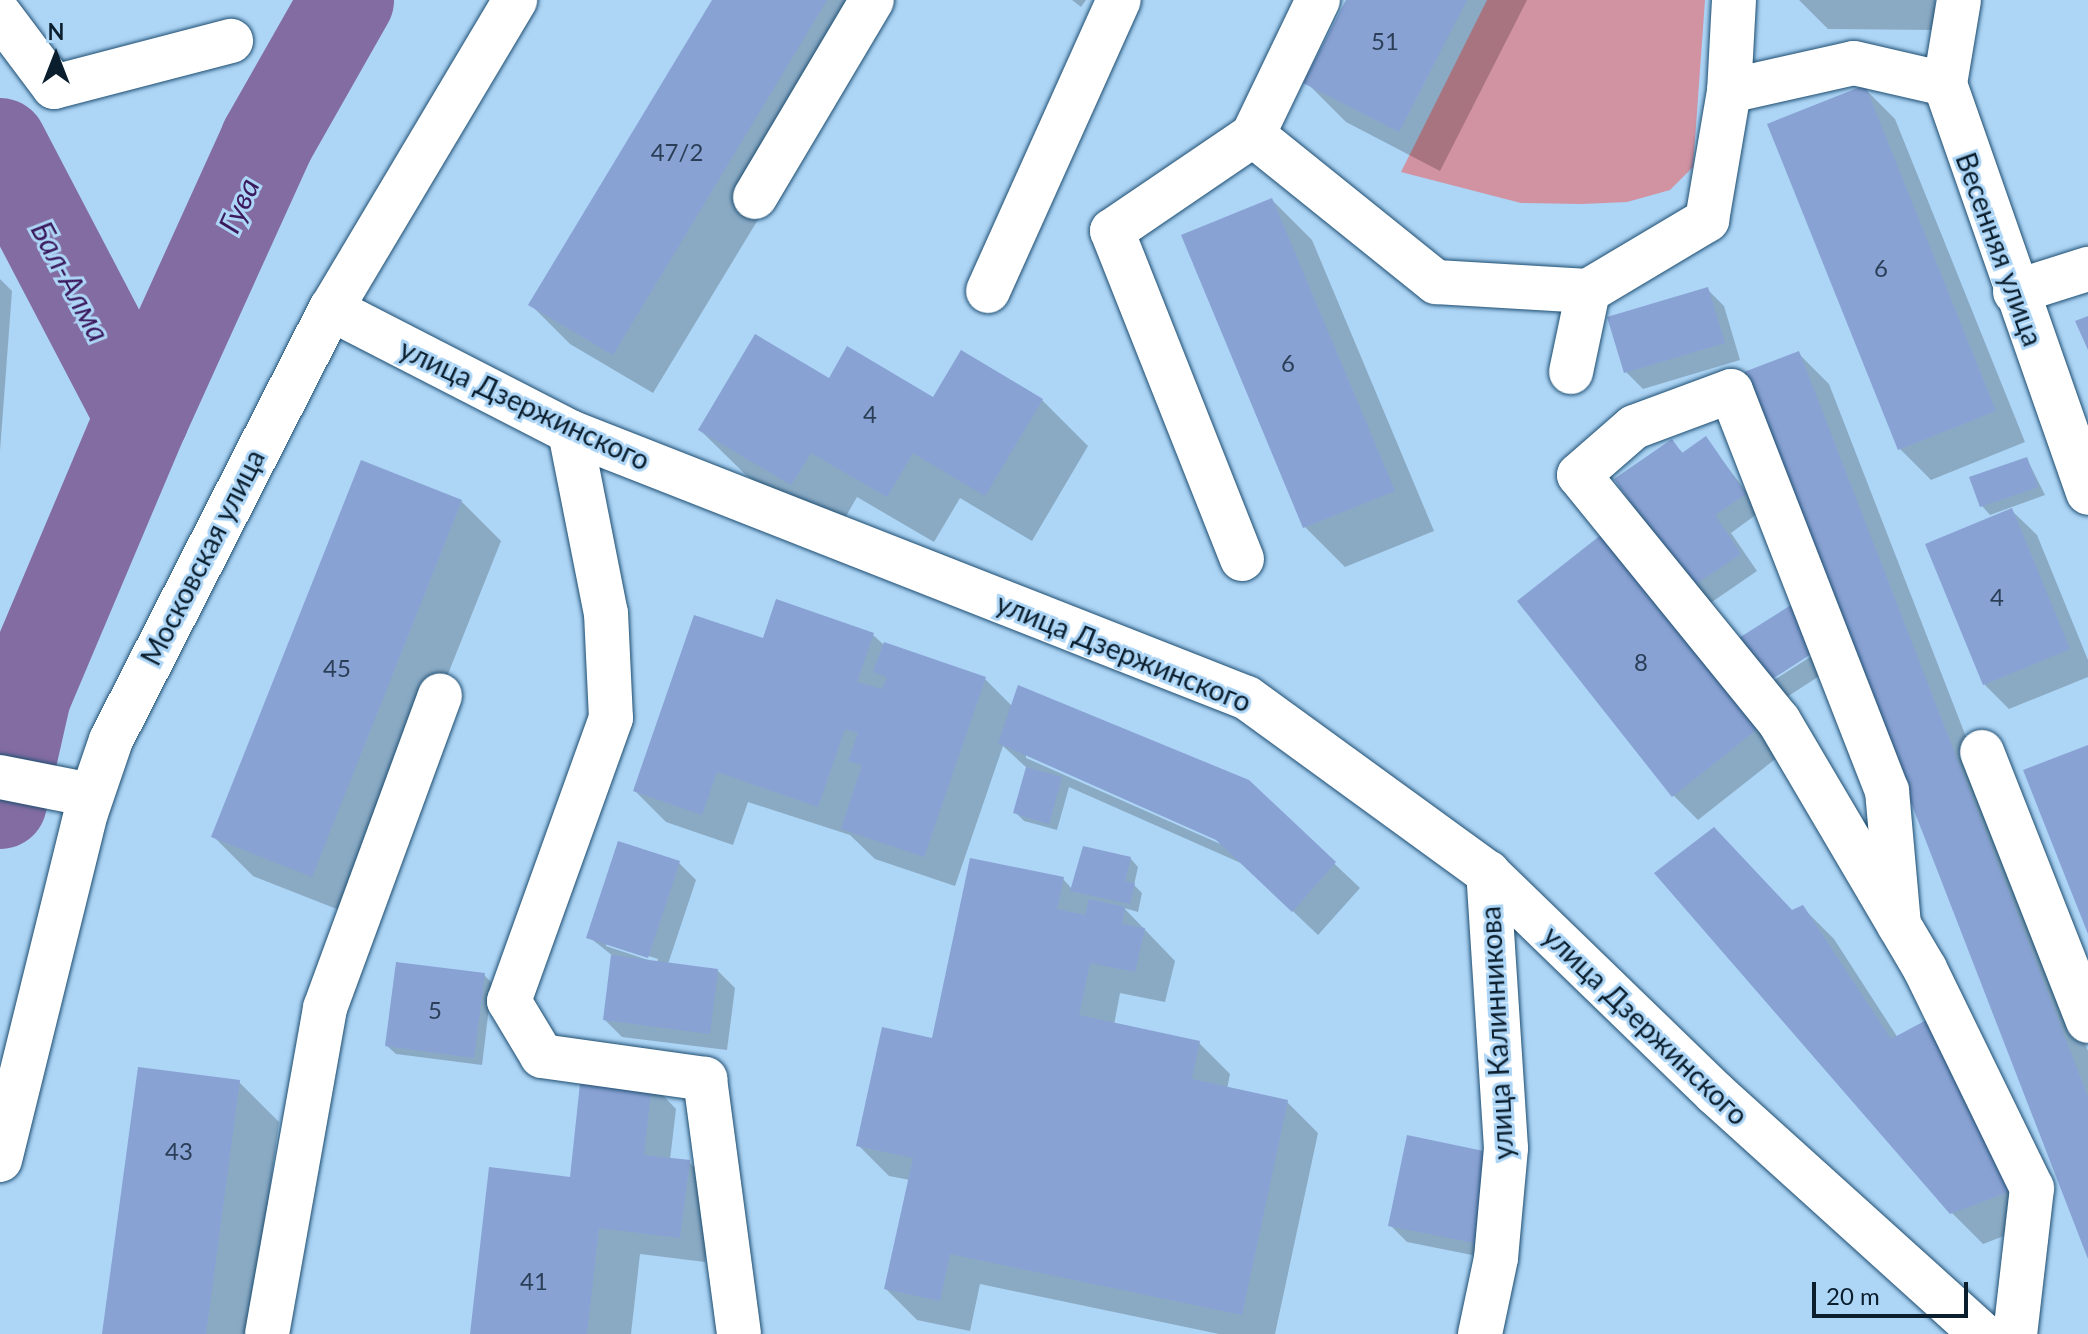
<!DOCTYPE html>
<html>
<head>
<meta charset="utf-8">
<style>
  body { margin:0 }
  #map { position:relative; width:2088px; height:1334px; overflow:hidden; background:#add5f6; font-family:Lato,sans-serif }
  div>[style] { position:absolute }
  .green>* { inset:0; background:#d192a1 }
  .shadow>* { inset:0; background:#0003 }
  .river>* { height:94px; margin:-47px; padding:0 47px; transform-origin:47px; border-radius:47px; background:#836ca2 }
  .building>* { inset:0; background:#89a2d4 }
  .roads { filter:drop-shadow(0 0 2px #1e4e71) drop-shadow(0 0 2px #1e4e71) }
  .minor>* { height:44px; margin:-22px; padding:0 22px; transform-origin:22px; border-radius:22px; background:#fff }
  .major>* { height:44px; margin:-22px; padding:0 22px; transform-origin:22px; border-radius:22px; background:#fff }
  span { translate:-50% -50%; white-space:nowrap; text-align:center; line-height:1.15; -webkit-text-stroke:6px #add5f6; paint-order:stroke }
  .number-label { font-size:24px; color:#2a3f57 }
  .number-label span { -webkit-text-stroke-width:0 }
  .street-label { font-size:28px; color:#0a1e2d }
  .water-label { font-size:30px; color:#3b195d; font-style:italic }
  .north { position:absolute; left:16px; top:16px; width:80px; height:80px; -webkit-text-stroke:6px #add5f6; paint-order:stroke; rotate:0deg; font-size:22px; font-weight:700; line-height:32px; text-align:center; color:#0a1e2d }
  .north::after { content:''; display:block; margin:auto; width:28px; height:36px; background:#0a1e2d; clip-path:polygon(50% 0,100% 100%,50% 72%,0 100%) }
  .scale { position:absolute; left:1812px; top:1282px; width:156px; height:36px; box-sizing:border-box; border:4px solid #0a1e2d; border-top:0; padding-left:10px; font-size:24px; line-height:28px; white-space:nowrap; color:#0a1e2d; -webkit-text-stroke:6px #add5f6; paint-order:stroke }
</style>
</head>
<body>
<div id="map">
  <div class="green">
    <div style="clip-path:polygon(1487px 0,1705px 0,1693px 167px,1670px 190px,1627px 202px,1582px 204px,1521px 203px,1401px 172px)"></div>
  </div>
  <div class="shadow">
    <div style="clip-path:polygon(714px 0,891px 0,653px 393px,570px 344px,530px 304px)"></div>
    <div style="clip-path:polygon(1072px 0,1086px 0,1081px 7px)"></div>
    <div style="clip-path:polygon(1348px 0,1527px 0,1440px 171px,1346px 122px,1306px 82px)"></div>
    <div style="clip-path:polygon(1799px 0,1935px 0,1934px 30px,1828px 29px)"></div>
    <div style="clip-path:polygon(1864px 88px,1895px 119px,2025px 442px,1931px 480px,1900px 449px)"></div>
    <div style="clip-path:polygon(1272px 200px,1312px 240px,1434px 531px,1345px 567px,1305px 527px,1183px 236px)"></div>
    <div style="clip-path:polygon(0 279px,12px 291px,0 451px)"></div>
    <div style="clip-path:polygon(1707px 289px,1724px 306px,1740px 360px,1643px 389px,1626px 372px)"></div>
    <div style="clip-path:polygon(1798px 353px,1829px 384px,2088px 1051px,2088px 1254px)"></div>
    <div style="clip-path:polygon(933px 400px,1042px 400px,1088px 446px,1032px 541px,960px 498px,934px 542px,857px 497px,838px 530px,747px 476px,700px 430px)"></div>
    <div style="clip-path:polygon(1706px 439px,1761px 511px,1731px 533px,1757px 571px,1709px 604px,1692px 587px,1671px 441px,1684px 454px)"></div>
    <div style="clip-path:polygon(2027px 459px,2045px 495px,1990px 515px,1982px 506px)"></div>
    <div style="clip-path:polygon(461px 501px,501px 541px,352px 915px,253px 876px,213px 836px)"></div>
    <div style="clip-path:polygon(2012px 511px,2037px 535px,2088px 660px,2088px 677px,2009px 709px,1984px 684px)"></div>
    <div style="clip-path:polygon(1635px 555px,1788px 749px,1698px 820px,1673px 795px)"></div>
    <div style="clip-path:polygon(evenodd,873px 635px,883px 644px,985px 679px,1013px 707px,1248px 782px,1360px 888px,1318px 935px,1243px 864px,1069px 787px,1057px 830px,1024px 821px,1015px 812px,1028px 769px,1003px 746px,955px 886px,875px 859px,850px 835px,748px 802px,733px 845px,666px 822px,635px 791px,764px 641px,873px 635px,1026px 754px,1226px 842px,1225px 846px,1026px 758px,1026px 754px)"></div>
    <div style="clip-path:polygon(1826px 647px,1838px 664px,1779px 702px,1763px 687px)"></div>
    <div style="clip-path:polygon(1130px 858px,1138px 867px,1134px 885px,1142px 893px,1138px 912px,1124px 908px,1175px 961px,1165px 1002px,1120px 993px,1114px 1025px,1199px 1043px,1230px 1074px,1227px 1089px,1287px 1102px,1318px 1133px,1275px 1334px,1219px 1334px,980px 1284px,970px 1331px,917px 1320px,886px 1289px,910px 1180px,889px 1176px,858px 1145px,933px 1040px,1063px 879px,1073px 890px)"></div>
    <div style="clip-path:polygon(evenodd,679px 863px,696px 880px,668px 964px,718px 971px,735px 988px,727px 1050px,622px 1037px,605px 1020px,613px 956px,589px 937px,679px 863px,606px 942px,658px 959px,657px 963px,606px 946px,606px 942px)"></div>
    <div style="clip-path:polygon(1803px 908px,1834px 939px,1898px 1038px,2046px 1220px,1983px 1244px,1952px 1213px,1793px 912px)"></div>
    <div style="clip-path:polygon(484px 975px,492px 983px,482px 1065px,396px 1054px,387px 1046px)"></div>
    <div style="clip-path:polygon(239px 1082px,279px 1122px,250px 1334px,104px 1334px)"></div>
    <div style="clip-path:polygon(652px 1084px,676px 1109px,670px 1160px,689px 1162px,714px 1187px,705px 1262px,640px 1254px,631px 1334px,472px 1334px,575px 1180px)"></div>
    <div style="clip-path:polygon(1408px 1138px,1492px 1259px,1407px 1242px,1390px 1225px)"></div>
  </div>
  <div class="river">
    <div style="left:0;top:145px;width:307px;rotate:62.4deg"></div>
    <div style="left:0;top:802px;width:109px;rotate:-77.2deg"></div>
    <div style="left:24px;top:696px;width:303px;rotate:-67.1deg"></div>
    <div style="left:142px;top:417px;width:303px;rotate:-65.6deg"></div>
    <div style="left:267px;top:141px;width:162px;rotate:-60.4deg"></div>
  </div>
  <div class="building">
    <div style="clip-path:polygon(712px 0,827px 0,613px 355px,528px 305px)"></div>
    <div style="clip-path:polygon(1346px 0,1467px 0,1399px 132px,1303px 83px)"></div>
    <div style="clip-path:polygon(1865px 85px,1996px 411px,1898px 450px,1767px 124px)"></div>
    <div style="clip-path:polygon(1272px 198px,1395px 491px,1303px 528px,1181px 235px)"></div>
    <div style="clip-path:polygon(1708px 287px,1725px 343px,1624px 373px,1607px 317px)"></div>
    <div style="clip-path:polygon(2088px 316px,2088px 350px,2075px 321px)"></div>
    <div style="clip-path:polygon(755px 334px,829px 378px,847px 346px,933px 397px,961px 350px,1043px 399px,985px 496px,913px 453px,887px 497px,811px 453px,791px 485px,698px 430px)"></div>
    <div style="clip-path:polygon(1799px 351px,2088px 1097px,2088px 1259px,1744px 372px)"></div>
    <div style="clip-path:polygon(1706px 436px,1746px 494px,1715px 515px,1741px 554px,1690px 588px,1614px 479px,1672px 439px,1682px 453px)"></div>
    <div style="clip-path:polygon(2027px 457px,2038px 487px,1980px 507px,1969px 477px)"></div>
    <div style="clip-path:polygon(361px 460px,462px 500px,312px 877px,211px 837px)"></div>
    <div style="clip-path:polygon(2012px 508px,2070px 649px,1983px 685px,1925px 544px)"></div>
    <div style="clip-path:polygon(1611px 527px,1765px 723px,1672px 797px,1517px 601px)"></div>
    <div style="clip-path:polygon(776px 599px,874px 633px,857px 682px,882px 689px,887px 677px,873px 672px,884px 642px,986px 677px,924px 857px,841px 829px,862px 765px,848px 761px,858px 733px,845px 729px,818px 807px,717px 772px,702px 815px,633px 791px,694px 615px,763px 638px)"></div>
    <div style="clip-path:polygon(1794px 603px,1822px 647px,1760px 687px,1731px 643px)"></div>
    <div style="clip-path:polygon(1018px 685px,1249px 780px,1336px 862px,1292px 912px,1216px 840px,998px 743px)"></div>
    <div style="clip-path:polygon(2088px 745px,2088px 934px,2023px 770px)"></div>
    <div style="clip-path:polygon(1026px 767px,1062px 777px,1049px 824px,1013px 813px)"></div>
    <div style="clip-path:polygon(1714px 827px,1792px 910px,1803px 905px,1891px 1039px,1932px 1017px,2016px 1189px,1950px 1214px,1654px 873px)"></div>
    <div style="clip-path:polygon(618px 841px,680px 861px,648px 958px,586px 938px)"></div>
    <div style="clip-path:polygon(1083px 846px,1131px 857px,1125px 881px,1135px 883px,1130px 904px,1070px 891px)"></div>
    <div style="clip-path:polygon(970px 858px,1064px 877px,1057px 909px,1085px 915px,1089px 899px,1125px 907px,1122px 924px,1145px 928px,1135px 972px,1090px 963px,1079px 1015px,1200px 1041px,1192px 1079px,1288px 1100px,1242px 1315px,950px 1254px,940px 1301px,884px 1289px,913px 1158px,856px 1146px,882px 1027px,932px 1038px)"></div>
    <div style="clip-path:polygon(611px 955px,718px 969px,710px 1034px,603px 1020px)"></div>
    <div style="clip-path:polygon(396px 962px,485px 973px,474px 1058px,385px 1046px)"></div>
    <div style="clip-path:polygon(138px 1067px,240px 1080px,206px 1334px,102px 1334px)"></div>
    <div style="clip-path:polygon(581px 1074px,652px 1082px,644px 1155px,690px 1160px,680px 1238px,599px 1228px,587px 1334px,470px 1334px,489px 1167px,570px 1177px)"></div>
    <div style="clip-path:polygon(1407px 1135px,1493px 1153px,1475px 1243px,1388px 1226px)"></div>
  </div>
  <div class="roads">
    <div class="minor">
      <div style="left:1734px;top:0;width:91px;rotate:93.1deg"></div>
      <div style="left:1729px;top:91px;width:128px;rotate:-12.6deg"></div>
      <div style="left:1854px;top:63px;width:93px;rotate:13deg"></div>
      <div style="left:1959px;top:0;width:85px;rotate:99.5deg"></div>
      <div style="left:1945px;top:84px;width:433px;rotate:70.7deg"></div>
      <div style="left:0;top:15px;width:90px;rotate:53.1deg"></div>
      <div style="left:54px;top:87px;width:183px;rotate:-14.6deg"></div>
      <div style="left:1253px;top:135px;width:235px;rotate:38.8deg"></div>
      <div style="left:1436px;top:282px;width:152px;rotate:3.4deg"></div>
      <div style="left:1588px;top:291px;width:139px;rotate:-30.8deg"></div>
      <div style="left:1707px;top:220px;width:131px;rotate:-80.3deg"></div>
      <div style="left:755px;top:197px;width:229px;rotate:-59.3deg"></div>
      <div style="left:988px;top:291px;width:319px;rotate:-65.8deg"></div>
      <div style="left:2015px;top:292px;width:77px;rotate:-17.5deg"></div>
      <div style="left:331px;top:309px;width:269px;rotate:27.2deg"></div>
      <div style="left:570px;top:432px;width:727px;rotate:21.45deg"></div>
      <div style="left:1247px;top:698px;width:298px;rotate:36deg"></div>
      <div style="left:1488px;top:873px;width:316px;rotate:44.1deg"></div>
      <div style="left:1715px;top:1093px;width:360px;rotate:42.1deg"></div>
      <div style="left:1571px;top:372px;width:83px;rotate:-78.1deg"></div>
      <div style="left:570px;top:432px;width:185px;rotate:78.8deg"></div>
      <div style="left:606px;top:613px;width:105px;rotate:87.3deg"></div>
      <div style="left:611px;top:718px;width:301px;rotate:109.8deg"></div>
      <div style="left:509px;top:1001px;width:64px;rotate:59deg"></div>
      <div style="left:542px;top:1056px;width:165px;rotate:8deg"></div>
      <div style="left:705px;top:1079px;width:257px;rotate:82.4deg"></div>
      <div style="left:1242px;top:559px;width:353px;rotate:-111.6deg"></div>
      <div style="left:1112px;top:231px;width:171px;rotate:-34.2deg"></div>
      <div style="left:1253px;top:135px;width:150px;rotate:-64.3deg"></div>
      <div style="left:1982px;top:752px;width:289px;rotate:68.5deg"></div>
      <div style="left:1899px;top:925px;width:135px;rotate:-95.1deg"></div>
      <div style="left:1887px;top:791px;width:429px;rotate:-111.3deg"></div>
      <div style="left:1731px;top:391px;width:103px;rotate:159.6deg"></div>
      <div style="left:1634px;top:427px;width:73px;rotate:138.9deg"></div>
      <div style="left:1579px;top:475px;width:317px;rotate:50.9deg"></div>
      <div style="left:1779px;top:721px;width:288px;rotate:59.5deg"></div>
      <div style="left:1925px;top:969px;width:244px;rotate:64deg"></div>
      <div style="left:2032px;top:1188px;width:147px;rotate:96.6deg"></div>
      <div style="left:267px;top:1334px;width:331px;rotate:-79.9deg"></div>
      <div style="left:325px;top:1008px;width:333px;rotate:-69.8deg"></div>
      <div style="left:1480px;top:1334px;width:78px;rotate:-78.1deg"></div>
      <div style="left:1496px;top:1258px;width:110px;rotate:-84.8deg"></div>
      <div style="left:1506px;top:1148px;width:276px;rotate:-93.7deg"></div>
    </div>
    <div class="major">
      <div style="left:0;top:777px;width:93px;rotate:11.2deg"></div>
      <div style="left:0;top:1160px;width:357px;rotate:-76.1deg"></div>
      <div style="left:86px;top:813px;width:77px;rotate:-71.1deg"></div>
      <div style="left:111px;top:740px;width:484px;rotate:-63deg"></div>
      <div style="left:331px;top:309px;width:360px;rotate:-59.2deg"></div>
    </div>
  </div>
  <div class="number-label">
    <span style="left:1385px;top:41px">51</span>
    <span style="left:677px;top:152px">47/2</span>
    <span style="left:1881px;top:268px">6</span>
    <span style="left:1288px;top:363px">6</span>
    <span style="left:870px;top:414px">4</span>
    <span style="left:1997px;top:597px">4</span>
    <span style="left:1641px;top:662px">8</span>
    <span style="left:337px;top:668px">45</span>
    <span style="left:435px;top:1010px">5</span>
    <span style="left:179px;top:1151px">43</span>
    <span style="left:534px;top:1281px">41</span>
  </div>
  <div class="street-label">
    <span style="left:2000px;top:249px;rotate:70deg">Весенняя улица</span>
    <span style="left:525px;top:404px;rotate:25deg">улица Дзержинского</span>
    <span style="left:202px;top:557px;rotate:-63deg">Московская улица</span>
    <span style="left:1124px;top:652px;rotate:22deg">улица Дзержинского</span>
    <span style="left:1646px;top:1025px;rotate:44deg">улица Дзержинского</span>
    <span style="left:1496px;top:1033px;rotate:-93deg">улица Калинникова</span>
  </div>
  <div class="water-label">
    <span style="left:238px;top:205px;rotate:-66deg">Гува</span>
    <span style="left:71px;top:281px;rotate:62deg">Бал-Алма</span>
  </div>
  <div class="north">N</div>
  <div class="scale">20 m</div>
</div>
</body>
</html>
